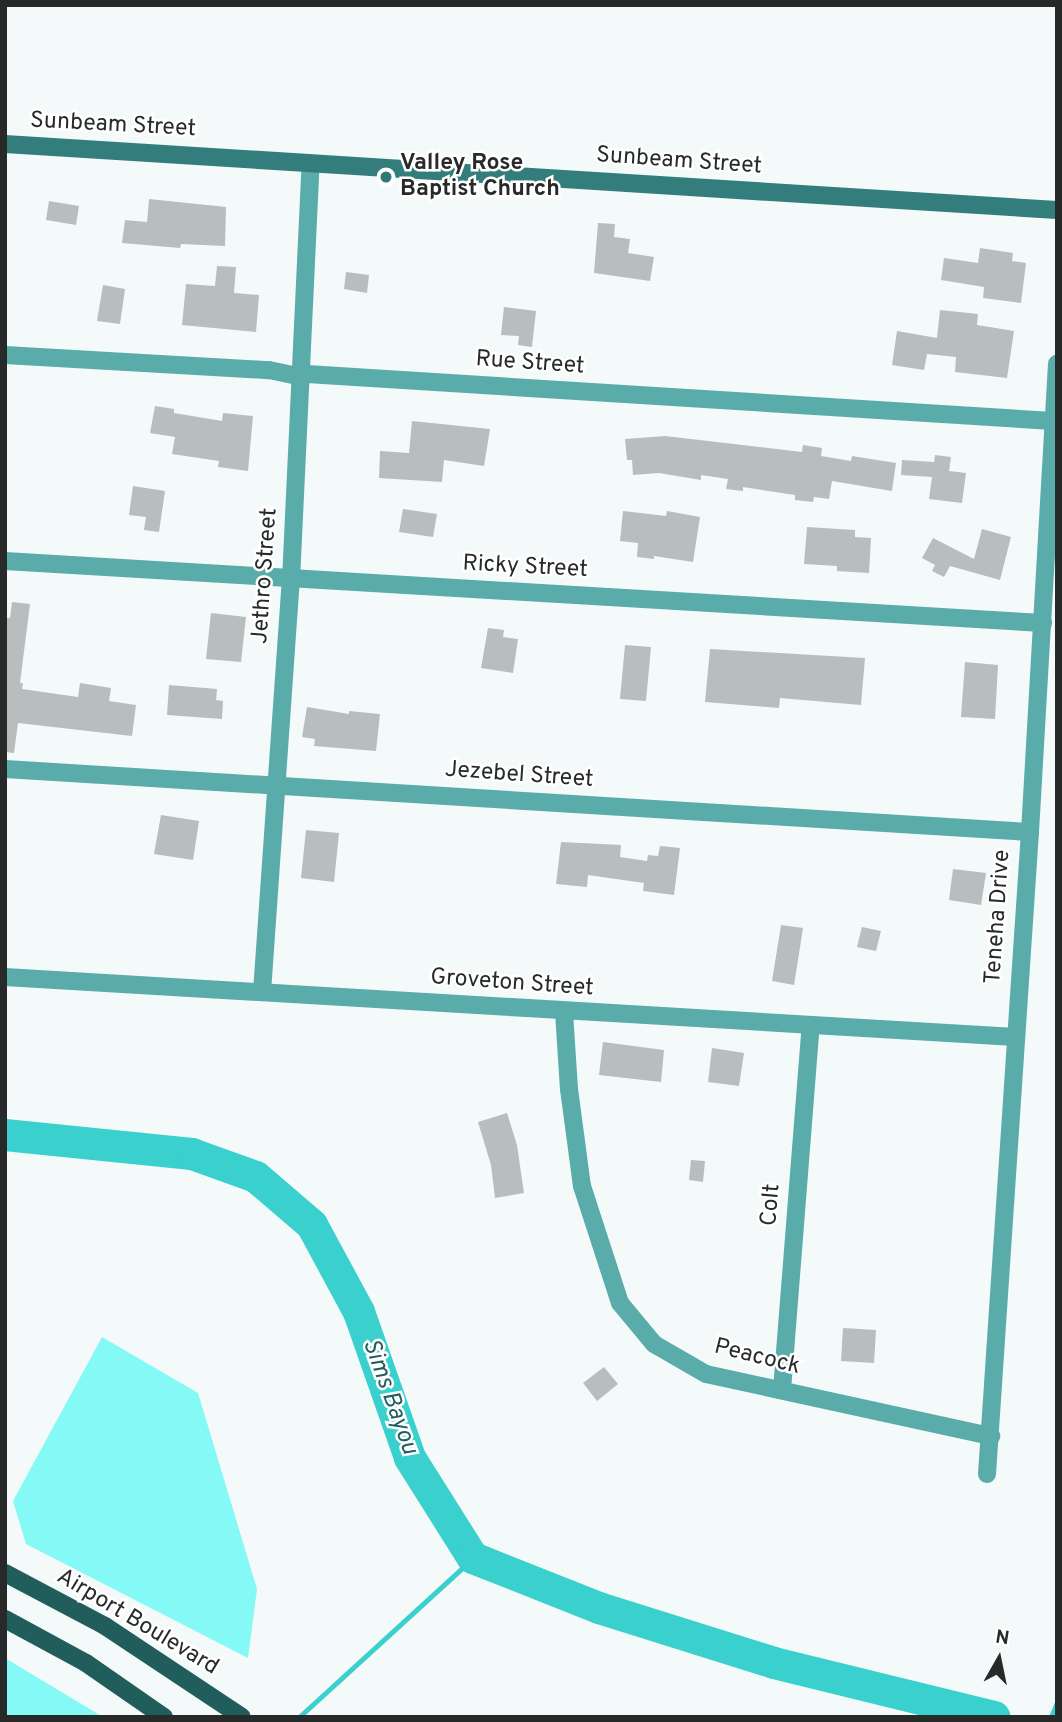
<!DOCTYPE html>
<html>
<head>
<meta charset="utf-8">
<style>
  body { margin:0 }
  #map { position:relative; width:1062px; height:1722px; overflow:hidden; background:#f4f9f9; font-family:Overpass,sans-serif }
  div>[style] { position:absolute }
  .green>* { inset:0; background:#84f9f6 }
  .stream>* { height:5px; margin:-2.5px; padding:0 2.5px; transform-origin:2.5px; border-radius:2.5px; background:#3ad0cd }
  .river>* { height:32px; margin:-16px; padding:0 16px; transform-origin:16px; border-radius:16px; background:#3ad0cd }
  .building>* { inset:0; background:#b8bebd }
  .street>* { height:18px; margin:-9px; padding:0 9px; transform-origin:9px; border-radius:9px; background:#59acaa }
  .secondary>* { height:18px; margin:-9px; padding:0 9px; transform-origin:9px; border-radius:9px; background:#337e7c }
  .primary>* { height:18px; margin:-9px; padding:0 9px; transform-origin:9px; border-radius:9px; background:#205d5b }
  .dots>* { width:19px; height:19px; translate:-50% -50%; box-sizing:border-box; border:4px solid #fff; border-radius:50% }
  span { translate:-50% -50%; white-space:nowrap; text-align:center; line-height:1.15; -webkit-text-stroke:5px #fff; paint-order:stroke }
  .street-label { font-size:23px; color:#282a2a }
  .poi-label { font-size:23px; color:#282a2a; font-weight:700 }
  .left { translate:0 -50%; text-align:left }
  .water-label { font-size:24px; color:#235e5d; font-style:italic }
  .frame { position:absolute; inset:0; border:7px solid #282a2a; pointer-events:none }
  .north { position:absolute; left:964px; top:1624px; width:70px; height:70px; -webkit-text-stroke:5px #fff; paint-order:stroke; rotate:9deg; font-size:19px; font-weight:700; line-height:28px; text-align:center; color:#282a2a }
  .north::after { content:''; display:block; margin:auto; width:24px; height:32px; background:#282a2a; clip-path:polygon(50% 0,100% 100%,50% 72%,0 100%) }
</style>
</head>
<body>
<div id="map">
  <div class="green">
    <div style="clip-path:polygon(102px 1337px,198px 1393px,257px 1589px,248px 1658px,26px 1544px,13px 1501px)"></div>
    <div style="clip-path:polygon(5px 1658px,103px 1717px,5px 1717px)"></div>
  </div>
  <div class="stream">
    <div style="left:299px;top:1717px;width:236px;rotate:-42.4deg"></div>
    <div style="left:1051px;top:1717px;width:16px;rotate:-68deg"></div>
  </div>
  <div class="river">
    <div style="left:5px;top:1135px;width:188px;rotate:5.8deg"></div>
    <div style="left:192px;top:1154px;width:68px;rotate:19.8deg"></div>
    <div style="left:256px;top:1177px;width:74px;rotate:40.6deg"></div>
    <div style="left:312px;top:1225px;width:99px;rotate:61.6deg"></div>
    <div style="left:359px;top:1312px;width:155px;rotate:70.7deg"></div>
    <div style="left:410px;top:1458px;width:118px;rotate:57.8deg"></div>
    <div style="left:473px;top:1558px;width:136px;rotate:21.6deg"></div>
    <div style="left:599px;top:1608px;width:183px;rotate:17.4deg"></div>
    <div style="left:774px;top:1663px;width:227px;rotate:13.8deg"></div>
  </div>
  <div class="building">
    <div style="clip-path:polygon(149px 199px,226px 207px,225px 246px,181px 244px,180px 248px,122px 243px,125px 220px,147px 222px)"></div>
    <div style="clip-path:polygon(49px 201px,79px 206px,76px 225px,46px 220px)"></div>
    <div style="clip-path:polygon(598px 223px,615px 224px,614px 237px,630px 239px,628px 253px,654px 257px,650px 281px,594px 273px)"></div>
    <div style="clip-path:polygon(980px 248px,1013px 253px,1012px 261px,1026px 263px,1021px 303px,983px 298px,984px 287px,941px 280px,944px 258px,978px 263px)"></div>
    <div style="clip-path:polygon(217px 266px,236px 267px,234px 293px,259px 295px,256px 332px,182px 325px,186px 284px,215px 286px)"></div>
    <div style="clip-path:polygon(346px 272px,369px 275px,367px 293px,344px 289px)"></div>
    <div style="clip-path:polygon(103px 285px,125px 289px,120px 324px,97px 321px)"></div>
    <div style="clip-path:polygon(504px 307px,536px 311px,532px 347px,518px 345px,519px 336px,501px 335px)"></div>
    <div style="clip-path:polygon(940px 310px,978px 314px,977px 325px,1014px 331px,1007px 378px,955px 372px,956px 357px,927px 354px,924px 370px,892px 365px,897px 331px,937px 338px)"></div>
    <div style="clip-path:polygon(155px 406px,174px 409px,174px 413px,222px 421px,223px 413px,253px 416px,248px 471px,218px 467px,219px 461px,172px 454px,175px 437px,150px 433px)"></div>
    <div style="clip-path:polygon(412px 421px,490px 429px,484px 466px,444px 460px,442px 482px,379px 478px,380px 451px,409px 453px)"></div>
    <div style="clip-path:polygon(665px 436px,802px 452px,803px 445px,822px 448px,821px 456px,851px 461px,852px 456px,896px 463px,892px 491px,832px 481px,829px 499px,814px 497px,813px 502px,795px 500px,795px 495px,743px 487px,743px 491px,726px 489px,728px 479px,701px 475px,701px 480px,659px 473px,633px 475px,632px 460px,627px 460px,625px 439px)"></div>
    <div style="clip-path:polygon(935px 455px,951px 457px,949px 471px,966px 473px,962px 503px,929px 499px,932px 477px,901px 475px,902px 460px,934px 462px)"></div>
    <div style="clip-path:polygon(133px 486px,165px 491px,159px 532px,144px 530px,146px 517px,129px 515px)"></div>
    <div style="clip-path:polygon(403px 509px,437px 514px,433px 537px,399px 532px)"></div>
    <div style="clip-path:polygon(623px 511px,666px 516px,667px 511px,700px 517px,693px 562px,654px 556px,654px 559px,637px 557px,638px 543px,620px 541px)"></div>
    <div style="clip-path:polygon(807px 527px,855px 530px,855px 537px,871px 538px,869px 573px,837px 571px,837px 566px,804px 564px)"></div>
    <div style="clip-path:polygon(982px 529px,1011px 537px,1000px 580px,950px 566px,944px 577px,932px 571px,935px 565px,922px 558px,933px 538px,974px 559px)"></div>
    <div style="clip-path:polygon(12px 602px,30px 604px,20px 683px,23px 683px,22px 689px,78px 697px,80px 683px,111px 688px,109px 701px,136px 705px,132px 736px,18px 723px,14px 753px,5px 752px,5px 618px,10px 618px)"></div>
    <div style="clip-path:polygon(211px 613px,246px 617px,241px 662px,206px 659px)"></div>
    <div style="clip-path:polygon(488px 628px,504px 630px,503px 637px,518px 639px,513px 673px,481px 668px)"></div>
    <div style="clip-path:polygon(625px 645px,651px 647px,646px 701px,620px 699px)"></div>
    <div style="clip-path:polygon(710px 649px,865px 658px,861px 705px,780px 698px,779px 708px,705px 702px)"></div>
    <div style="clip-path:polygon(965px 662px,998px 665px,995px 719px,961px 717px)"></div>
    <div style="clip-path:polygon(169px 685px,217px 689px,216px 700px,223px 701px,222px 719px,167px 715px)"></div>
    <div style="clip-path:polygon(307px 707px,349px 714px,349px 711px,380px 714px,376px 751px,314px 746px,315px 739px,302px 737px)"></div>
    <div style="clip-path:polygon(161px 815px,199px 821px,193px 860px,154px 854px)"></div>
    <div style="clip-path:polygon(306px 830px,339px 833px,334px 882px,301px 878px)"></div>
    <div style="clip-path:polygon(561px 842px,621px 845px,620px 857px,647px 861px,648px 855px,658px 856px,660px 846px,680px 848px,674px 895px,643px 891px,644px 883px,588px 875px,587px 887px,556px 884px)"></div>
    <div style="clip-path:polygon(953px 869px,986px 873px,981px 905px,949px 900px)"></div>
    <div style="clip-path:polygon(781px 925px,803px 928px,794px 985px,772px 981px)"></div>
    <div style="clip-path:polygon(862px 927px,881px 931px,876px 951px,857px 947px)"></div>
    <div style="clip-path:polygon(603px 1042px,664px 1050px,661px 1082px,599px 1075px)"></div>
    <div style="clip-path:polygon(712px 1048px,744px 1053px,739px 1086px,708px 1082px)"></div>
    <div style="clip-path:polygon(507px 1113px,517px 1145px,524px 1193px,495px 1198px,491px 1165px,478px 1122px)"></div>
    <div style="clip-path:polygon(691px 1160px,705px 1161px,703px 1182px,689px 1180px)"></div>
    <div style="clip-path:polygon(843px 1328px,876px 1330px,874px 1363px,841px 1361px)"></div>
    <div style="clip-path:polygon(604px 1367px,618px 1384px,597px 1401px,583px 1383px)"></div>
  </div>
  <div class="street">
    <div style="left:5px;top:355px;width:264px;rotate:3.3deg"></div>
    <div style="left:269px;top:370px;width:34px;rotate:12deg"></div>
    <div style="left:302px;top:377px;width:6px;rotate:-31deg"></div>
    <div style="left:307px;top:374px;width:747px;rotate:3.61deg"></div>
    <div style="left:5px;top:561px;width:1040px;rotate:3.42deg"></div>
    <div style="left:5px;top:769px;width:1027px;rotate:3.52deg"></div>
    <div style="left:5px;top:977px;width:1012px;rotate:3.4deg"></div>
    <div style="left:262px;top:992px;width:413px;rotate:-86deg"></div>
    <div style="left:291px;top:580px;width:417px;rotate:-87.3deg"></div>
    <div style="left:564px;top:1012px;width:77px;rotate:86.3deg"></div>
    <div style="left:569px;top:1089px;width:98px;rotate:82.4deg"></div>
    <div style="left:582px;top:1186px;width:123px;rotate:72deg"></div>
    <div style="left:620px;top:1303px;width:53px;rotate:50.3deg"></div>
    <div style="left:654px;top:1344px;width:60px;rotate:30deg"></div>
    <div style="left:706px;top:1374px;width:292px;rotate:12.3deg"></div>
    <div style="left:782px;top:1390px;width:366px;rotate:-85.5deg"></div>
    <div style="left:987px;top:1474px;width:643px;rotate:-86.17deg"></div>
    <div style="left:1030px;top:832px;width:469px;rotate:-86.7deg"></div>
  </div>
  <div class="secondary">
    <div style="left:5px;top:144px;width:1054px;rotate:3.59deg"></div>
  </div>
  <div class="primary">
    <div style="left:5px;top:1573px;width:113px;rotate:27.9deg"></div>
    <div style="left:105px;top:1626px;width:164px;rotate:33.6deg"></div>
    <div style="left:5px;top:1619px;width:92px;rotate:28.5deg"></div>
    <div style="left:86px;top:1663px;width:95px;rotate:34.7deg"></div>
  </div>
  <div class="dots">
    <div style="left:386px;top:177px;background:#2e7876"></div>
  </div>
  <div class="street-label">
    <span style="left:113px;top:126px;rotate:3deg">Sunbeam Street</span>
    <span style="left:679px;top:162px;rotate:4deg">Sunbeam Street</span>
    <span style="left:530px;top:364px;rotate:4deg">Rue Street</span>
    <span style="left:525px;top:568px;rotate:3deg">Ricky Street</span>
    <span style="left:266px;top:576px;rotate:-86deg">Jethro Street</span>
    <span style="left:519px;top:776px;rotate:4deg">Jezebel Street</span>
    <span style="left:999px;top:917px;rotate:-86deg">Teneha Drive</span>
    <span style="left:512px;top:984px;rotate:4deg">Groveton Street</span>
    <span style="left:772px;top:1205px;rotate:-85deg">Colt</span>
    <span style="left:757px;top:1358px;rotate:14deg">Peacock</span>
    <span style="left:137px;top:1623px;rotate:31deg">Airport Boulevard</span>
  </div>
  <div class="poi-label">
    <span class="left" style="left:400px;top:177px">Valley Rose<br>Baptist Church</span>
  </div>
  <div class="water-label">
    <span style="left:389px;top:1397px;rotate:70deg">Sims Bayou</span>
  </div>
  <div class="frame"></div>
  <div class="north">N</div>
</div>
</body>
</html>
